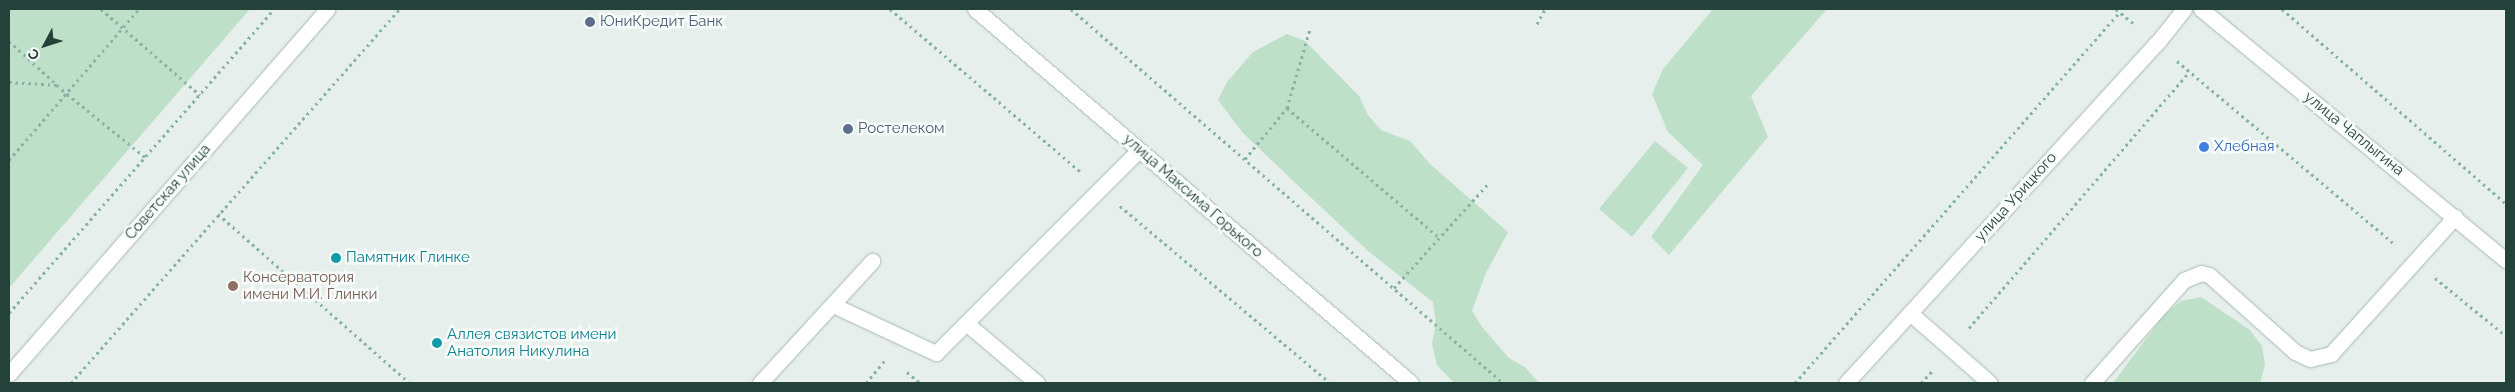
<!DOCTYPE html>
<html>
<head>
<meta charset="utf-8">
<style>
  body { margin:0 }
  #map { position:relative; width:2515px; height:392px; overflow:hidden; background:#e6efeb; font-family:Raleway,sans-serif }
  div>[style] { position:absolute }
  .green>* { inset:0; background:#bfe0c8 }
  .path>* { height:3px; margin-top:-1.5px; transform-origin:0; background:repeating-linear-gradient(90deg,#86b3a5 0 2.5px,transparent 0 6.5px) }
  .roads { filter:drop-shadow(0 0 1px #a8b8b2) drop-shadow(0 0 1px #a8b8b2) }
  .minor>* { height:15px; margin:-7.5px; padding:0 7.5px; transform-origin:7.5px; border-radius:7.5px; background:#fff }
  .dots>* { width:14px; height:14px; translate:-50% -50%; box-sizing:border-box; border:2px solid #f7fbf9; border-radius:50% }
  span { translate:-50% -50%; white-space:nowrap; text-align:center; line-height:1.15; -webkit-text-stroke:5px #f7fbf9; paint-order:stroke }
  .service-label { font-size:15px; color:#4e5e75 }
  .left { translate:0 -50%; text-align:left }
  .street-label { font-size:15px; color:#24423a }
  .shop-label { font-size:15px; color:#366cbe }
  .culture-label { font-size:15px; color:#0d838f }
  .education-label { font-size:15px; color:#785e54 }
  .frame { position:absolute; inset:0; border:10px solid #24423a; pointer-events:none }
  .north { position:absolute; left:20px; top:20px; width:50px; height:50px; -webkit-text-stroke:4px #f7fbf9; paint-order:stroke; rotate:230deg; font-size:14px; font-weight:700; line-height:20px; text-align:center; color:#24423a }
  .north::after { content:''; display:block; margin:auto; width:18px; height:22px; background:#24423a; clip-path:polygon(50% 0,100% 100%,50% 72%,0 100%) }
</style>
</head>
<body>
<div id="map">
  <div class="green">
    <div style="clip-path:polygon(9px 9px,250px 9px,9px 288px)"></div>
    <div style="clip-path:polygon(1713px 9px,1827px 9px,1751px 96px,1768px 137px,1669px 255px,1651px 237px,1703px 165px,1668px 132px,1652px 94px,1663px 69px)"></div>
    <div style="clip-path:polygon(1287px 34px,1305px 41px,1359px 96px,1368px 115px,1381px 130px,1410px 141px,1430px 164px,1508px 232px,1485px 275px,1472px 311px,1482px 327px,1509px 358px,1526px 368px,1539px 383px,1454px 383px,1437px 365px,1432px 344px,1436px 323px,1433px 302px,1368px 251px,1289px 177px,1243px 133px,1218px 100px,1227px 82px,1253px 52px)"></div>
    <div style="clip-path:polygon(1655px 141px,1688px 168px,1632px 237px,1599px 209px)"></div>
    <div style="clip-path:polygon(2201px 297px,2250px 330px,2262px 346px,2265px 365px,2260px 383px,2113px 383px,2164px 315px,2181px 301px)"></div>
  </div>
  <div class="path">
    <div style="left:101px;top:9px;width:131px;rotate:41deg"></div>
    <div style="left:890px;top:9px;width:250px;rotate:40.5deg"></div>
    <div style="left:1071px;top:9px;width:571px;rotate:40.88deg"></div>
    <div style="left:2116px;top:9px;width:26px;rotate:40deg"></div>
    <div style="left:2282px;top:9px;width:297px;rotate:41deg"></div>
    <div style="left:1537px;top:24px;width:17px;rotate:-62deg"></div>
    <div style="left:9px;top:41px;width:79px;rotate:42.4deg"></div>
    <div style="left:67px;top:94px;width:100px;rotate:38.9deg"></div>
    <div style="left:2177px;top:61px;width:284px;rotate:40.1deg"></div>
    <div style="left:9px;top:82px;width:50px;rotate:3.4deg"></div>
    <div style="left:1287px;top:108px;width:82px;rotate:-73.8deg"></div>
    <div style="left:1245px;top:159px;width:66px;rotate:-50.5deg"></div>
    <div style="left:1287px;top:108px;width:201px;rotate:40.4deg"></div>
    <div style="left:9px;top:160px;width:199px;rotate:-49.3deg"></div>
    <div style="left:1120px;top:206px;width:275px;rotate:40.1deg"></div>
    <div style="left:218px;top:214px;width:256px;rotate:41.4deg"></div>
    <div style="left:2435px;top:278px;width:92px;rotate:39.2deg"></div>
    <div style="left:1394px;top:288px;width:139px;rotate:-47.9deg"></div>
    <div style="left:9px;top:313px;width:403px;rotate:-48.9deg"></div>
    <div style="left:1969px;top:328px;width:338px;rotate:-49.3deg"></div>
    <div style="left:907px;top:372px;width:17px;rotate:40deg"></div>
    <div style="left:71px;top:383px;width:497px;rotate:-48.7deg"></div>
    <div style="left:866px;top:383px;width:31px;rotate:-50deg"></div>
    <div style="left:1795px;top:383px;width:493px;rotate:-48.8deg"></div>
    <div style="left:1921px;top:383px;width:19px;rotate:-47deg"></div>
  </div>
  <div class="roads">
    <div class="minor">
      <div style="left:975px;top:9px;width:574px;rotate:40.62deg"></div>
      <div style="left:2201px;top:9px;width:395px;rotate:39.5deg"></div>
      <div style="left:833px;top:305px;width:114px;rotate:25deg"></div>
      <div style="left:936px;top:353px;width:287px;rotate:-45deg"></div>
      <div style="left:1910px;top:313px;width:106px;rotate:41.2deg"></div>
      <div style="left:966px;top:323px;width:93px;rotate:40.2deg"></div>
      <div style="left:9px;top:374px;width:484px;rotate:-48.9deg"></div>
      <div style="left:760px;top:383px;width:166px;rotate:-47.4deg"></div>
      <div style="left:1846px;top:383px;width:461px;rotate:-47.6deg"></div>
      <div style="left:2157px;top:43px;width:43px;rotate:-51.5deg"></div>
      <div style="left:2092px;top:383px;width:138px;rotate:-48.2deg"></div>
      <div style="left:2184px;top:280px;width:18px;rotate:-22deg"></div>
      <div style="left:2201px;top:273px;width:8px;rotate:14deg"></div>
      <div style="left:2209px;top:275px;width:115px;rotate:41.8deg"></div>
      <div style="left:2295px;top:352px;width:17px;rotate:25deg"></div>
      <div style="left:2310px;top:359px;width:22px;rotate:-13deg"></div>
      <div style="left:2331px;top:354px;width:185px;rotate:-47.9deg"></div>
    </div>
  </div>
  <div class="dots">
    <div style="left:590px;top:22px;background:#5c6f8a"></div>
    <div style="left:848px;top:129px;background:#5c6f8a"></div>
    <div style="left:2204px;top:147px;background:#3f7fe0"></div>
    <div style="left:336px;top:258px;background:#0f9aa8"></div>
    <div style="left:233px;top:286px;background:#8d6e63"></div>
    <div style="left:437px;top:343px;background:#0f9aa8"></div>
  </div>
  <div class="service-label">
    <span class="left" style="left:600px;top:22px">ЮниКредит Банк</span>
    <span class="left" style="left:858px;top:129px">Ростелеком</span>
  </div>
  <div class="street-label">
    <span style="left:2354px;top:134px;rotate:39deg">улица Чаплыгина</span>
    <span style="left:168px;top:192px;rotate:-49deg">Советская улица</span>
    <span style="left:1193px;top:196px;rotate:41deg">улица Максима Горького</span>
    <span style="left:2016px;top:197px;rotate:-48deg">улица Урицкого</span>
  </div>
  <div class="shop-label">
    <span class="left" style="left:2214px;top:147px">Хлебная</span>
  </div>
  <div class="culture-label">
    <span class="left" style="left:346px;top:258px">Памятник Глинке</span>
    <span class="left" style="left:447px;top:343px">Аллея связистов имени<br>Анатолия Никулина</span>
  </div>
  <div class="education-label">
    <span class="left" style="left:243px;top:286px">Консерватория<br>имени М.И. Глинки</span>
  </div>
  <div class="frame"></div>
  <div class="north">С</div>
</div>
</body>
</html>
